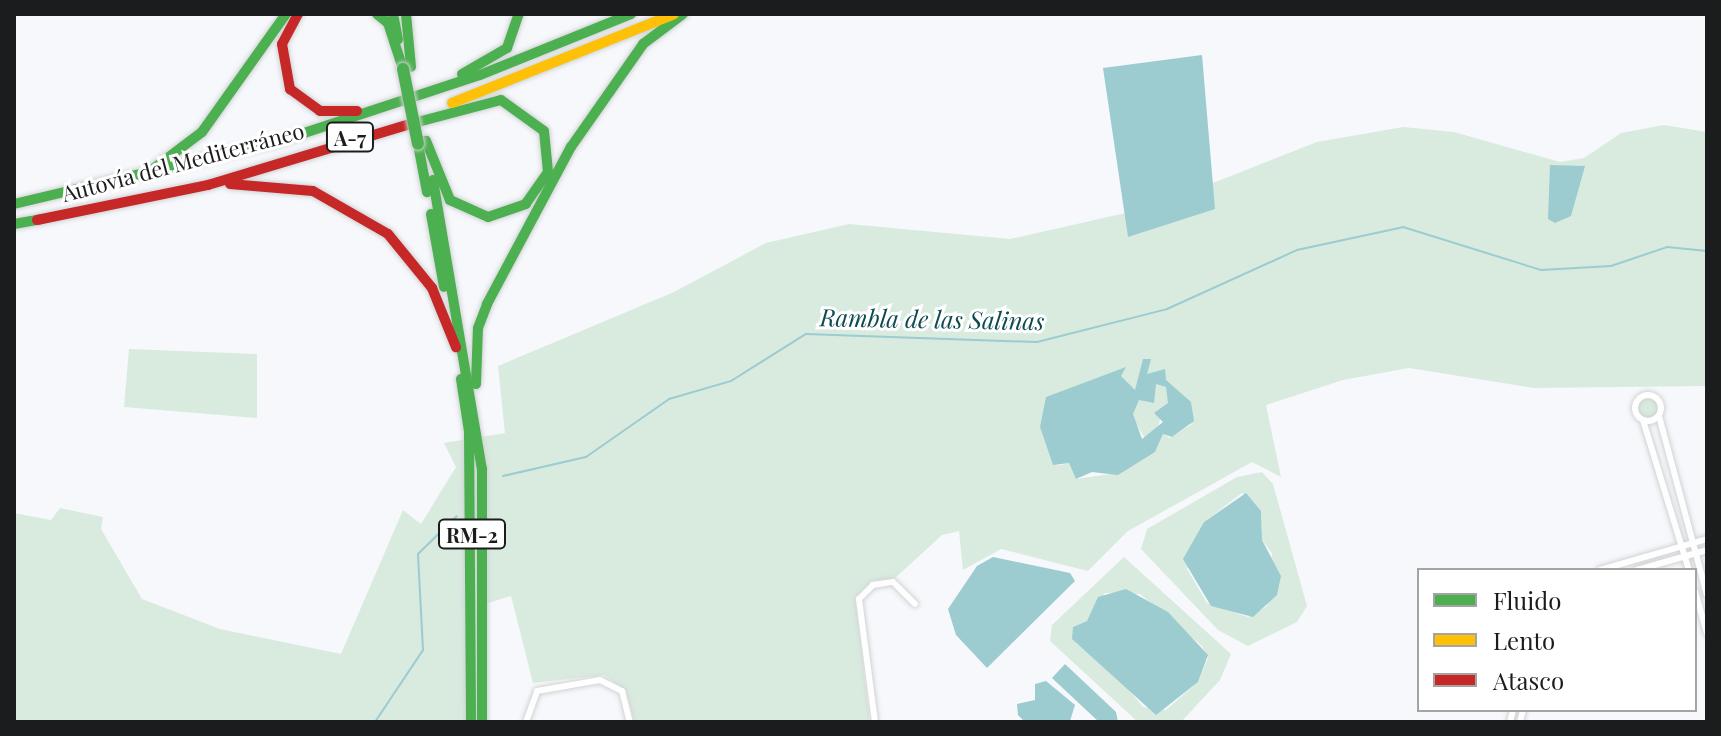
<!DOCTYPE html>
<html>
<head>
<meta charset="utf-8">
<style>
  body { margin:0 }
  #map { position:relative; width:1721px; height:736px; overflow:hidden; background:#f6f8fb; font-family:"Playfair Display",serif }
  div>[style] { position:absolute }
  .green>* { inset:0; background:#d9ebdf }
  .round { border-radius:50% }
  .water>* { inset:0; background:#9ccbd0 }
  .stream>* { height:2px; margin:-1px; padding:0 1px; transform-origin:1px; border-radius:1px; background:#9ccbd0 }
  .roads { filter:drop-shadow(0 0 2px #d1d3d5) drop-shadow(0 0 2px #d1d3d5) }
  .street>* { height:6px; margin:-3px; padding:0 3px; transform-origin:3px; border-radius:3px; background:#fefefe }
  .street>.ring { margin:-3px; padding:0; box-sizing:content-box; background:none; border:6px solid #fefefe; border-radius:50% }
  .fast>* { height:10px; margin:-5px; padding:0 5px; transform-origin:5px; border-radius:5px; background:#4caf50 }
  .slow>* { height:10px; margin:-5px; padding:0 5px; transform-origin:5px; border-radius:5px; background:#ffc107 }
  .jam>* { height:10px; margin:-5px; padding:0 5px; transform-origin:5px; border-radius:5px; background:#c62828 }
  .bridges { filter:drop-shadow(0 0 2px #d1d3d5) drop-shadow(0 0 2px #d1d3d5) }
  .fast-bridge>* { height:12px; margin:-6px; padding:0 6px; transform-origin:6px; border-radius:6px; background:#4caf50 }
  span { translate:-50% -50%; white-space:nowrap; text-align:center; line-height:1.15; -webkit-text-stroke:6px #fff; paint-order:stroke }
  .shield-label span { padding:2px 6px; background:#fff; border:2px solid; border-radius:6px; -webkit-text-stroke-width:0 }
  .shield-label { font-size:20px; color:#1b1c1d; font-weight:700 }
  .street-label { font-size:22px; color:#1b1c1d }
  .water-label { font-size:24px; color:#0d4b50; font-style:italic }
  .frame { position:absolute; inset:0; border:16px solid #1b1c1d; pointer-events:none }
  .legend { position:absolute; left:1417px; top:568px; width:280px; height:144px; box-sizing:border-box; background:#fff; border:2px solid #a4a4a5; margin:0; padding:10px 14px; list-style:none; font-size:24px; color:#1b1c1d }
  .legend li { display:flex; align-items:center; gap:16px; height:40px }
  .legend b { width:40px; border:2px solid #a4a4a5 }
</style>
</head>
<body>
<div id="map">
  <div class="green">
    <div style="clip-path:polygon(evenodd,1664px 125px,1707px 132px,1707px 386px,1534px 388px,1409px 368px,1343px 380px,1266px 405px,1281px 477px,1252px 462px,1128px 531px,1088px 571px,1001px 549px,963px 570px,959px 531px,942px 535px,894px 579px,871px 581px,855px 598px,870px 722px,634px 722px,626px 690px,604px 675px,533px 683px,511px 596px,472px 608px,470px 722px,14px 722px,14px 513px,51px 520px,60px 508px,103px 517px,101px 529px,142px 599px,220px 629px,341px 654px,403px 510px,421px 524px,456px 467px,444px 443px,505px 433px,498px 366px,674px 292px,766px 243px,849px 224px,1010px 239px,1152px 207px,1317px 142px,1403px 127px,1454px 132px,1560px 162px,1584px 158px,1621px 133px,1664px 125px,1161px 416px,1192px 424px,1170px 438px,1163px 434px,1155px 452px,1110px 474px,1076px 479px,1069px 463px,1056px 466px,1101px 427px,1133px 420px,1145px 438px,1156px 435px,1161px 416px)"></div>
    <div style="clip-path:polygon(129px 349px,257px 354px,257px 418px,124px 407px)"></div>
    <div class="round" style="left:1637px;top:397px;width:22px;height:22px"></div>
    <div style="clip-path:polygon(evenodd,1262px 472px,1273px 484px,1307px 606px,1297px 622px,1248px 646px,1218px 630px,1141px 549px,1147px 529px,1237px 477px,1262px 472px,1242px 493px,1261px 511px,1262px 540px,1272px 553px,1267px 606px,1248px 617px,1207px 603px,1187px 569px,1204px 522px,1242px 493px)"></div>
    <div style="clip-path:polygon(evenodd,1124px 557px,1231px 654px,1220px 680px,1181px 722px,1138px 722px,1050px 641px,1052px 625px,1124px 557px,1105px 593px,1140px 594px,1202px 646px,1208px 658px,1198px 682px,1166px 710px,1143px 707px,1112px 670px,1077px 644px,1073px 627px,1087px 621px,1105px 593px)"></div>
  </div>
  <div class="water">
    <div style="clip-path:polygon(1202px 55px,1215px 209px,1128px 237px,1103px 68px)"></div>
    <div style="clip-path:polygon(1550px 165px,1585px 166px,1571px 216px,1555px 223px,1548px 219px)"></div>
    <div style="clip-path:polygon(evenodd,1143px 359px,1151px 359px,1147px 374px,1165px 369px,1166px 380px,1191px 402px,1194px 421px,1172px 437px,1163px 434px,1155px 452px,1118px 475px,1092px 472px,1076px 479px,1069px 463px,1053px 465px,1040px 427px,1046px 397px,1126px 367px,1121px 376px,1135px 390px,1143px 359px,1156px 384px,1166px 387px,1168px 403px,1154px 413px,1163px 422px,1142px 439px,1133px 414px,1139px 400px,1154px 403px,1156px 384px)"></div>
    <div style="clip-path:polygon(1246px 493px,1261px 511px,1262px 540px,1281px 576px,1277px 595px,1253px 617px,1211px 606px,1183px 559px,1204px 522px)"></div>
    <div style="clip-path:polygon(993px 557px,1070px 573px,1075px 581px,987px 668px,956px 635px,948px 609px,977px 566px)"></div>
    <div style="clip-path:polygon(1126px 589px,1168px 612px,1208px 655px,1198px 682px,1156px 715px,1072px 639px,1073px 627px,1087px 621px,1098px 597px)"></div>
    <div style="clip-path:polygon(1065px 664px,1116px 712px,1118px 722px,1099px 722px,1052px 678px)"></div>
    <div style="clip-path:polygon(1046px 681px,1075px 705px,1070px 721px,1025px 722px,1018px 715px,1017px 704px,1035px 700px,1035px 684px)"></div>
  </div>
  <div class="stream">
    <div style="left:503px;top:476px;width:85px;rotate:-12.9deg"></div>
    <div style="left:586px;top:457px;width:101px;rotate:-34.9deg"></div>
    <div style="left:669px;top:399px;width:65px;rotate:-16.2deg"></div>
    <div style="left:731px;top:381px;width:89px;rotate:-32.1deg"></div>
    <div style="left:806px;top:334px;width:231px;rotate:2deg"></div>
    <div style="left:1037px;top:342px;width:134px;rotate:-14.2deg"></div>
    <div style="left:1167px;top:309px;width:143px;rotate:-24.4deg"></div>
    <div style="left:1297px;top:250px;width:108px;rotate:-12.2deg"></div>
    <div style="left:1403px;top:227px;width:145px;rotate:17.3deg"></div>
    <div style="left:1541px;top:270px;width:70px;rotate:-3.3deg"></div>
    <div style="left:1611px;top:266px;width:59px;rotate:-18.7deg"></div>
    <div style="left:1667px;top:247px;width:40px;rotate:5.7deg"></div>
    <div style="left:375px;top:722px;width:87px;rotate:-56.3deg"></div>
    <div style="left:423px;top:650px;width:96px;rotate:-93deg"></div>
    <div style="left:418px;top:554px;width:54px;rotate:-44.3deg"></div>
  </div>
  <div class="roads">
    <div class="street">
      <div class="ring" style="left:1635px;top:395px;width:20px;height:20px"></div>
      <div style="left:1659px;top:416px;width:185px;rotate:75deg"></div>
      <div style="left:1643px;top:420px;width:157px;rotate:73deg"></div>
      <div style="left:1600px;top:570px;width:111px;rotate:-16.2deg"></div>
      <div style="left:1637px;top:570px;width:73px;rotate:-15.9deg"></div>
      <div style="left:1695px;top:591px;width:44px;rotate:74.1deg"></div>
      <div style="left:526px;top:722px;width:33px;rotate:-70deg"></div>
      <div style="left:537px;top:691px;width:64px;rotate:-9.9deg"></div>
      <div style="left:600px;top:680px;width:25px;rotate:27deg"></div>
      <div style="left:622px;top:691px;width:32px;rotate:76deg"></div>
      <div style="left:875px;top:722px;width:124px;rotate:-97.4deg"></div>
      <div style="left:859px;top:599px;width:20px;rotate:-45deg"></div>
      <div style="left:873px;top:585px;width:20px;rotate:-9deg"></div>
      <div style="left:893px;top:582px;width:31px;rotate:45deg"></div>
      <div style="left:1510px;top:722px;width:12px;rotate:-76deg"></div>
      <div style="left:1520px;top:722px;width:12px;rotate:-76deg"></div>
    </div>
    <div class="fast">
      <div style="left:377px;top:14px;width:14px;rotate:39deg"></div>
      <div style="left:388px;top:23px;width:48px;rotate:71.9deg"></div>
      <div style="left:393px;top:14px;width:26px;rotate:79deg"></div>
      <div style="left:406px;top:14px;width:53px;rotate:84.6deg"></div>
      <div style="left:462px;top:74px;width:52px;rotate:-30deg"></div>
      <div style="left:507px;top:48px;width:36px;rotate:-71deg"></div>
      <div style="left:414px;top:123px;width:90px;rotate:-14.8deg"></div>
      <div style="left:501px;top:100px;width:53px;rotate:35.8deg"></div>
      <div style="left:544px;top:131px;width:41px;rotate:84.4deg"></div>
      <div style="left:548px;top:172px;width:39px;rotate:125deg"></div>
      <div style="left:526px;top:204px;width:40px;rotate:161.1deg"></div>
      <div style="left:488px;top:217px;width:42px;rotate:-155.9deg"></div>
      <div style="left:450px;top:200px;width:64px;rotate:-112.1deg"></div>
      <div style="left:418px;top:144px;width:49px;rotate:79.4deg"></div>
      <div style="left:153px;top:169px;width:61px;rotate:-37.1deg"></div>
      <div style="left:202px;top:132px;width:145px;rotate:-54.6deg"></div>
      <div style="left:433px;top:180px;width:293px;rotate:80.4deg"></div>
      <div style="left:482px;top:469px;width:253px;rotate:90deg"></div>
      <div style="left:14px;top:204px;width:280px;rotate:-13.4deg"></div>
      <div style="left:286px;top:139px;width:204px;rotate:-18.3deg"></div>
      <div style="left:480px;top:75px;width:163px;rotate:-22deg"></div>
      <div style="left:431px;top:214px;width:74px;rotate:79.9deg"></div>
      <div style="left:14px;top:224px;width:28px;rotate:-10deg"></div>
      <div style="left:461px;top:379px;width:53px;rotate:81.3deg"></div>
      <div style="left:469px;top:431px;width:291px;rotate:89.6deg"></div>
      <div style="left:476px;top:384px;width:56px;rotate:-88deg"></div>
      <div style="left:478px;top:328px;width:26px;rotate:-69deg"></div>
      <div style="left:487px;top:304px;width:178px;rotate:-61.9deg"></div>
      <div style="left:571px;top:147px;width:126px;rotate:-55deg"></div>
      <div style="left:643px;top:44px;width:50px;rotate:-36.9deg"></div>
    </div>
    <div class="slow">
      <div style="left:452px;top:103px;width:239px;rotate:-21.8deg"></div>
    </div>
    <div class="jam">
      <div style="left:298px;top:14px;width:34px;rotate:118deg"></div>
      <div style="left:282px;top:44px;width:46px;rotate:79.9deg"></div>
      <div style="left:290px;top:89px;width:37px;rotate:36deg"></div>
      <div style="left:320px;top:111px;width:37px"></div>
      <div style="left:230px;top:184px;width:83px;rotate:4.8deg"></div>
      <div style="left:313px;top:191px;width:86px;rotate:29.8deg"></div>
      <div style="left:388px;top:234px;width:70px;rotate:50.8deg"></div>
      <div style="left:432px;top:288px;width:64px;rotate:67.9deg"></div>
      <div style="left:37px;top:220px;width:175px;rotate:-11.6deg"></div>
      <div style="left:208px;top:185px;width:215px;rotate:-16.8deg"></div>
    </div>
  </div>
  <div class="bridges">
    <div class="fast-bridge">
      <div style="left:403px;top:69px;width:76px;rotate:78.7deg"></div>
    </div>
  </div>
  <div class="shield-label">
    <span style="left:350px;top:137px">A-7</span>
    <span style="left:472px;top:534px">RM-2</span>
  </div>
  <div class="street-label">
    <span style="left:183px;top:162px;rotate:-15deg">Autovía del Mediterráneo</span>
  </div>
  <div class="water-label">
    <span style="left:932px;top:319px;rotate:1deg">Rambla de las Salinas</span>
  </div>
  <div class="frame"></div>
  <ul class="legend">
  <li><b style="height:10px;background:#4caf50"></b>Fluido</li>
  <li><b style="height:10px;background:#ffc107"></b>Lento</li>
  <li><b style="height:10px;background:#c62828"></b>Atasco</li>
  </ul>
</div>
</body>
</html>
